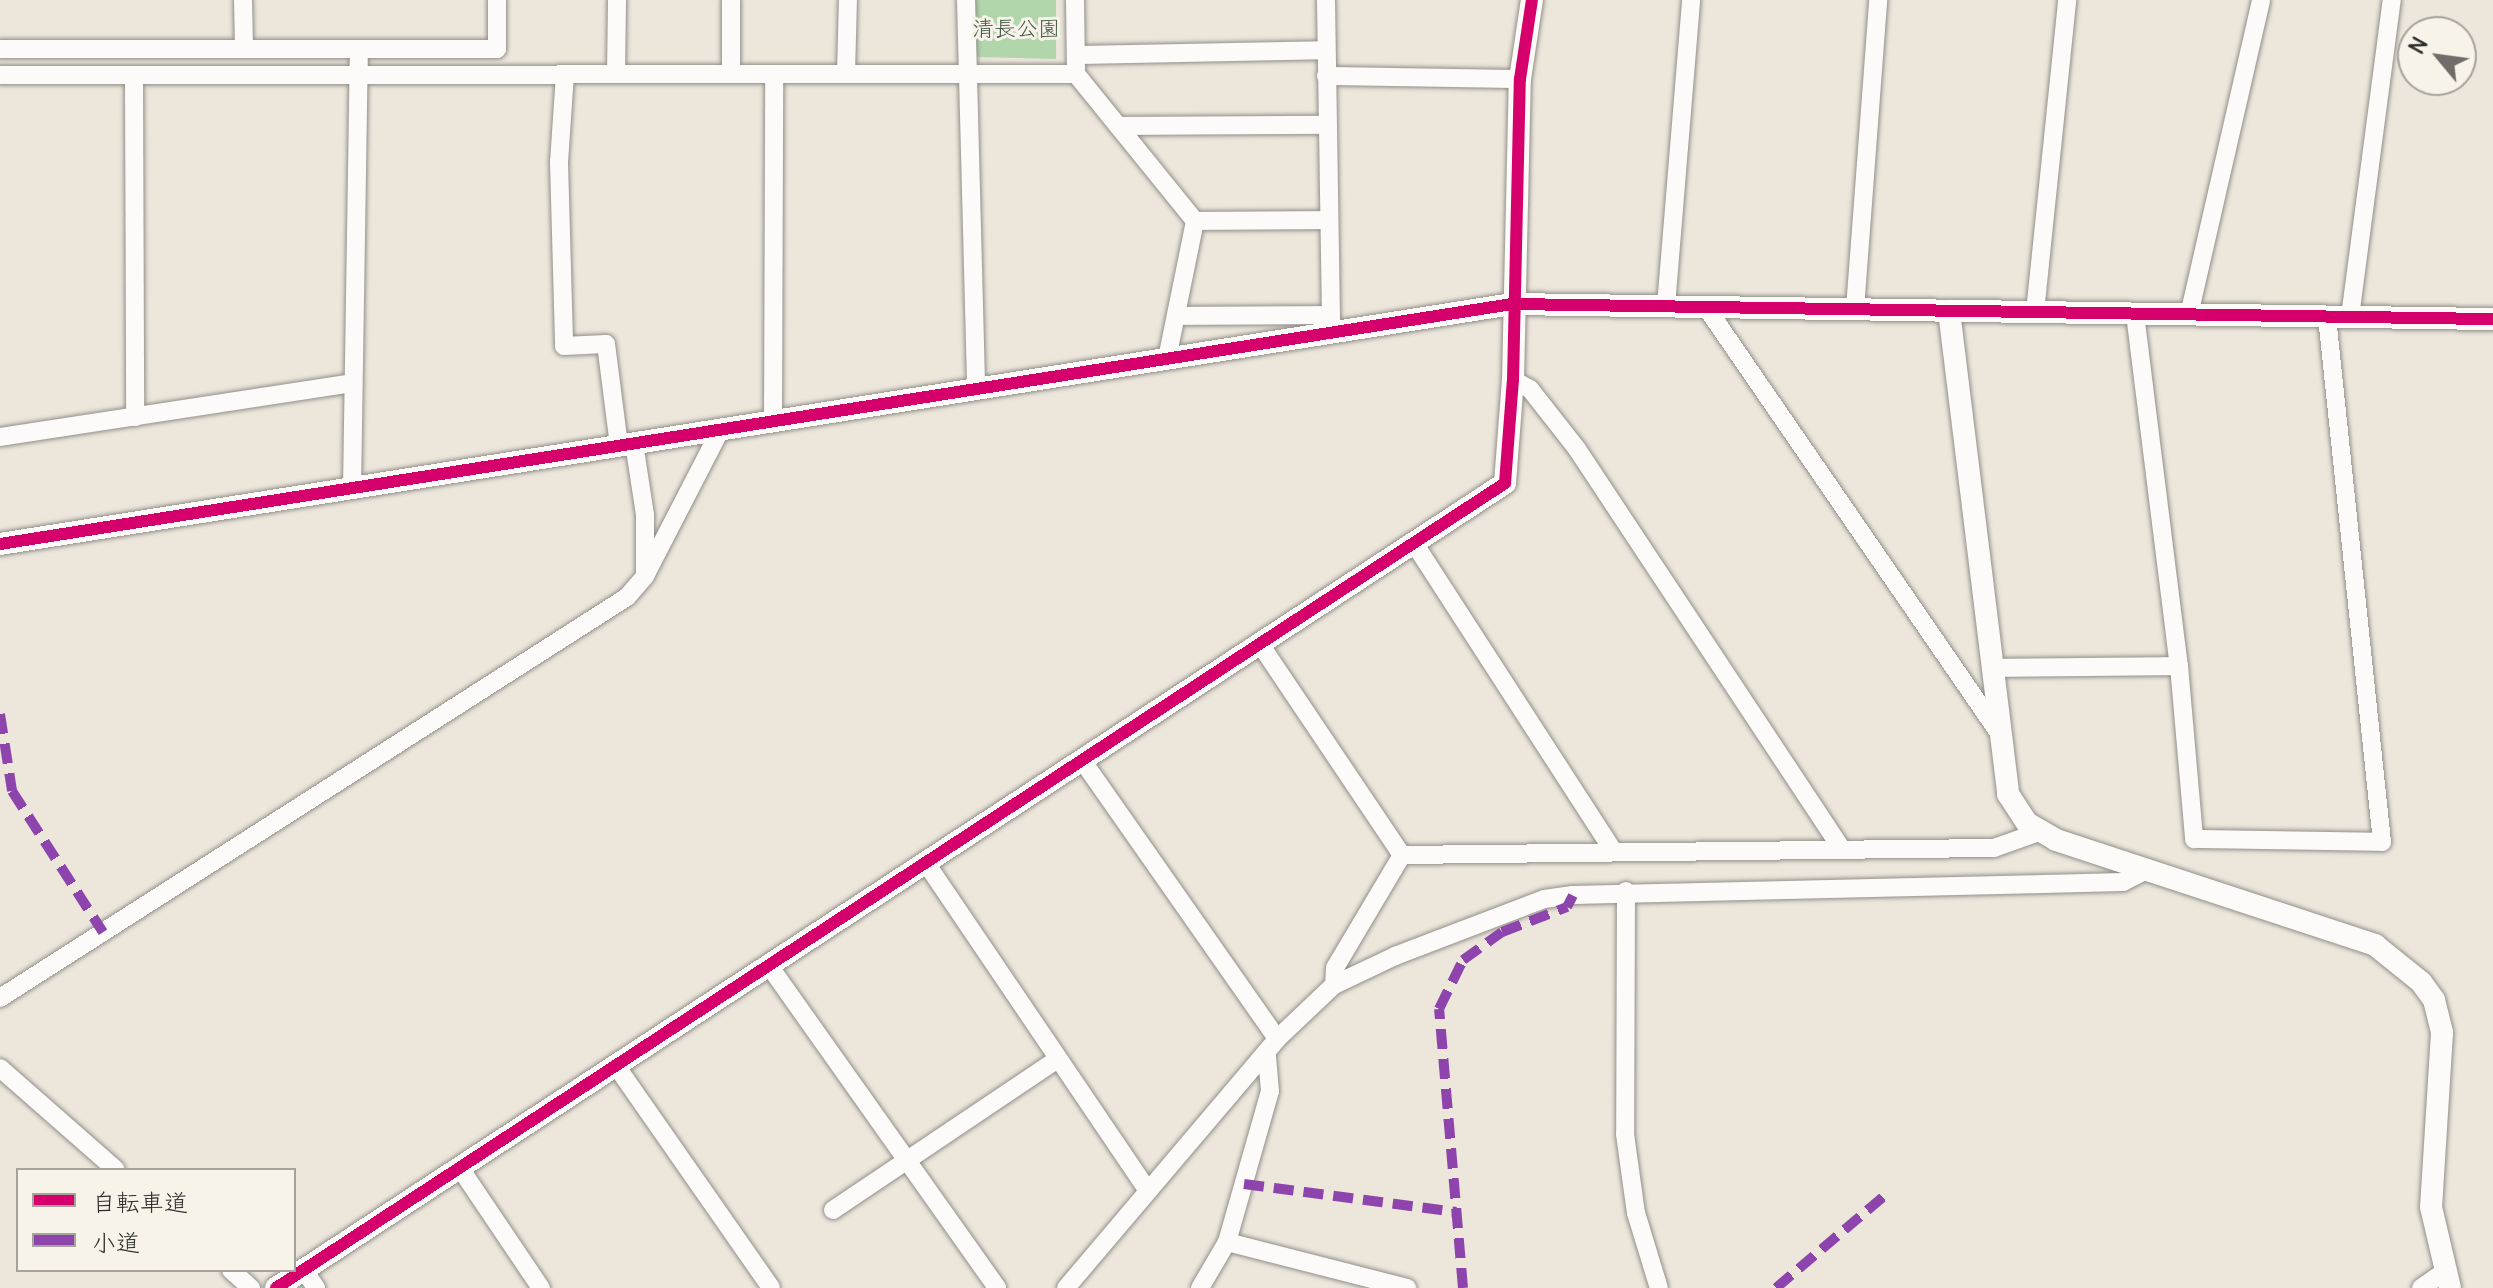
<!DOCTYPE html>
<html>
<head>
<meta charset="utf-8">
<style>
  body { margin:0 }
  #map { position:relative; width:2493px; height:1288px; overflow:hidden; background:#ece6db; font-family:Delius,"Klee One",sans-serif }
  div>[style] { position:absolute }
  .green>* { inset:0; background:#b1d6ac }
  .roads { filter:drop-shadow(0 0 2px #918f89) drop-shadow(0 0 2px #918f89) }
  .minor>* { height:18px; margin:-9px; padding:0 9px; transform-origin:9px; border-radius:9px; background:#fcfbfa }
  .tertiary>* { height:22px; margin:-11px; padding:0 11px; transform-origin:11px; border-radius:11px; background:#fcfbfa }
  .quiet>* { height:10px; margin-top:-5px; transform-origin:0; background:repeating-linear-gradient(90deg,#8e44ad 0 20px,transparent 0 30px) }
  .cycleway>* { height:12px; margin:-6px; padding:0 6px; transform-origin:6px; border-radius:6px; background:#d6006c }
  span { translate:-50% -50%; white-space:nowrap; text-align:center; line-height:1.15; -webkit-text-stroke:6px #f7f3e8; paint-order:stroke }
  .park-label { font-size:22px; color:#445a46 }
  .legend { position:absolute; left:16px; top:1168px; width:280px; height:104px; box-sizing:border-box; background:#f7f3e8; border:2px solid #a5a39c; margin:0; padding:10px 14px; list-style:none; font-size:24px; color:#2b2b2b }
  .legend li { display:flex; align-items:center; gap:16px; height:40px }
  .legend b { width:40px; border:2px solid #a5a39c }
  .north { position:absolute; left:2397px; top:16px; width:80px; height:80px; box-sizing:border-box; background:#f7f3e8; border:2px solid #a5a39c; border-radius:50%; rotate:299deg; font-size:22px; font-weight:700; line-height:32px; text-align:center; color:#2b2b2b }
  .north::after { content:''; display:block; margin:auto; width:28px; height:36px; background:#6f6c69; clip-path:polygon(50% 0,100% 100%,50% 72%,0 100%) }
</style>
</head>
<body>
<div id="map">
  <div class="green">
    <div style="clip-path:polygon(976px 0,1056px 0,1056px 59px,975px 57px)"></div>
  </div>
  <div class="roads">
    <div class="minor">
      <div style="left:243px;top:0;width:48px;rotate:88.8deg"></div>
      <div style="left:966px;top:0;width:390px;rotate:88.5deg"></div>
      <div style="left:1075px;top:0;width:74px;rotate:89.2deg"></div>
      <div style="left:1076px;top:74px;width:189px;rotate:51deg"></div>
      <div style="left:1195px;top:221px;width:141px;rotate:101.5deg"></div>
      <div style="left:1326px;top:0;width:333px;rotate:89.1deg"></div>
      <div style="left:0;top:49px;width:497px"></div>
      <div style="left:497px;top:49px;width:49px;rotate:-90deg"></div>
      <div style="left:1076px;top:55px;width:250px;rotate:-1.1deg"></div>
      <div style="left:565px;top:74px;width:88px;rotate:93.9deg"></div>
      <div style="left:559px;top:162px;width:184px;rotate:88.4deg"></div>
      <div style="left:564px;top:346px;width:42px;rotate:-2.7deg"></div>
      <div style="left:606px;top:344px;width:103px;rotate:82.7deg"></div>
      <div style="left:616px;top:74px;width:74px;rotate:-89.2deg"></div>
      <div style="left:731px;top:74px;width:74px;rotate:-90deg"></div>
      <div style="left:846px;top:74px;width:74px;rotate:-88.5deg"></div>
      <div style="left:0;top:75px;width:1076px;rotate:-0.05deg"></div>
      <div style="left:134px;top:75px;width:342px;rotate:89.8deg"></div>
      <div style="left:1326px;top:76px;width:194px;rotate:0.9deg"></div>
      <div style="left:1118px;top:126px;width:208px;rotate:-0.3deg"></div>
      <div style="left:1195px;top:221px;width:132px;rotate:-0.4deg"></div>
      <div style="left:1666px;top:306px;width:307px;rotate:-85.3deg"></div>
      <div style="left:1706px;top:307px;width:517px;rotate:55.48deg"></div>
      <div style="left:1855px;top:309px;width:310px;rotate:-85.7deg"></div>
      <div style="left:2035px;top:312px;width:314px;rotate:-84.1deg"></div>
      <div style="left:2135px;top:314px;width:355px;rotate:82.9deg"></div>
      <div style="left:2179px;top:666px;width:174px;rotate:85deg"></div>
      <div style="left:2194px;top:839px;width:188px;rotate:0.9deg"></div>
      <div style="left:2382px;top:842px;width:528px;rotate:-95.98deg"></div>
      <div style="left:2189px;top:315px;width:323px;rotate:-77.1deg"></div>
      <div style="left:1176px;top:316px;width:151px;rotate:-0.4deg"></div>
      <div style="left:2350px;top:317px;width:320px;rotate:-82.5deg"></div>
      <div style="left:1513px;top:380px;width:19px;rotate:28deg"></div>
      <div style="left:1530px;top:389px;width:76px;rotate:51.9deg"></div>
      <div style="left:1577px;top:449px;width:480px;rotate:56.5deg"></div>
      <div style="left:773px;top:422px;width:348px;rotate:-89.8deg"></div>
      <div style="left:0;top:437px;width:357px;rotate:-8.7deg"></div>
      <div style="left:634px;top:443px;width:73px;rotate:81.3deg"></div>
      <div style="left:645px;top:515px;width:58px;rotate:90deg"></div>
      <div style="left:352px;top:489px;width:440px;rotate:-89.1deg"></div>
      <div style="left:1414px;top:543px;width:368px;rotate:57.1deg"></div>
      <div style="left:1260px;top:644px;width:254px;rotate:56.1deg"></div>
      <div style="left:1402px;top:855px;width:131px;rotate:120.7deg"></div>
      <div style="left:1335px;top:968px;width:17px;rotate:93deg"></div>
      <div style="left:1991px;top:668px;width:188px;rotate:-0.6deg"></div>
      <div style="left:1082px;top:760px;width:340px;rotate:55deg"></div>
      <div style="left:1402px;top:855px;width:592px;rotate:-0.68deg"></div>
      <div style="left:1994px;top:848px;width:48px;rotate:-19.6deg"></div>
      <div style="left:926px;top:863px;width:396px;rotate:55.9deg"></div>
      <div style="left:1626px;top:891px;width:243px;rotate:90.2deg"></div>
      <div style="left:1625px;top:1134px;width:80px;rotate:82.1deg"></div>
      <div style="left:1636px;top:1213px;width:78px;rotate:73deg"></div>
      <div style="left:770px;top:967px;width:393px;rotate:54.7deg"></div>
      <div style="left:0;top:998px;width:744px;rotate:-32.6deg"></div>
      <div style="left:627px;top:597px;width:28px;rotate:-49deg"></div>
      <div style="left:645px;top:576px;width:163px;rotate:-62.7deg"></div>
      <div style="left:617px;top:1067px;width:269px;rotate:55.1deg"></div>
      <div style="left:0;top:1068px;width:154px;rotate:41.3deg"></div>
      <div style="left:460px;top:1168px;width:145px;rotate:56deg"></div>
      <div style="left:833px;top:1210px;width:271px;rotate:-33.9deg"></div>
      <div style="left:1227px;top:1242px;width:186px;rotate:14.3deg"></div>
      <div style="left:231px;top:1270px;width:27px;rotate:42deg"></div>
      <div style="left:304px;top:1270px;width:22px;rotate:56deg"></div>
      <div style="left:1066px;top:1288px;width:326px;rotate:-49.7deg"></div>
      <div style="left:1277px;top:1039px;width:79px;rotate:-43.5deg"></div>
      <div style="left:1334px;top:985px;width:68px;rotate:-25.4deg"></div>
      <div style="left:1395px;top:956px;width:160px;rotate:-20.9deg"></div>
      <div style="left:1544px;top:899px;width:29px;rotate:-8deg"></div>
      <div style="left:1573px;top:895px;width:550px;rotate:-1.35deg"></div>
      <div style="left:2123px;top:882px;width:25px;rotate:-27deg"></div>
      <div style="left:1200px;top:1288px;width:53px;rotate:-59.6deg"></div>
      <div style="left:1227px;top:1242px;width:157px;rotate:-74.1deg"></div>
      <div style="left:1270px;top:1091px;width:35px;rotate:-95deg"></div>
      <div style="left:2421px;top:1288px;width:28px;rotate:-35deg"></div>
    </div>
    <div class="tertiary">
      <div style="left:1949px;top:311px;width:487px;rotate:83deg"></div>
      <div style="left:2008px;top:794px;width:35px;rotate:57deg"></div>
      <div style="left:2027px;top:823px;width:34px;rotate:30deg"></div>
      <div style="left:2056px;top:840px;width:336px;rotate:18.2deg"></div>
      <div style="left:2375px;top:945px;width:59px;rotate:38.8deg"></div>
      <div style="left:2421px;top:982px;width:22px;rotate:54deg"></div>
      <div style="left:2434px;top:1000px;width:34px;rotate:76deg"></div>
      <div style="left:2442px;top:1033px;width:174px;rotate:93.6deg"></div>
      <div style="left:2431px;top:1207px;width:83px;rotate:76.8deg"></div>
      <div style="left:0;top:544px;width:1531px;rotate:-9.02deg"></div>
      <div style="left:1512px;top:304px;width:981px;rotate:0.88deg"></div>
      <div style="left:276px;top:1288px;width:1469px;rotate:-33.22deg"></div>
      <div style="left:1505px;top:483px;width:103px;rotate:-85.6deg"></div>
      <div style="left:1513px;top:380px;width:301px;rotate:-88.7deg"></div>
      <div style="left:1520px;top:79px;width:80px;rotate:-81.4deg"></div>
    </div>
  </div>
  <div class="quiet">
    <div style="left:0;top:714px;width:78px;rotate:81.1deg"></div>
    <div style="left:12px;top:791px;width:168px;rotate:57.2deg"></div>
    <div style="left:1244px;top:1184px;width:214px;rotate:7.5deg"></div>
    <div style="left:1463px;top:1288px;width:280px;rotate:-94.9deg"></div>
    <div style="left:1439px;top:1009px;width:55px;rotate:-63.9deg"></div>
    <div style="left:1463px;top:960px;width:48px;rotate:-35.7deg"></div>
    <div style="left:1502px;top:932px;width:70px;rotate:-21deg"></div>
    <div style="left:1567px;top:907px;width:13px;rotate:-63deg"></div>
    <div style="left:1776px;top:1288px;width:142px;rotate:-40.4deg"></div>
  </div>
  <div class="cycleway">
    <div style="left:0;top:544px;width:1531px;rotate:-9.02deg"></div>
    <div style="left:1512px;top:304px;width:981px;rotate:0.88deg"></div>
    <div style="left:276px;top:1288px;width:1469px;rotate:-33.22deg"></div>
    <div style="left:1505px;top:483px;width:103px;rotate:-85.6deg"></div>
    <div style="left:1513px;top:380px;width:301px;rotate:-88.7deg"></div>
    <div style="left:1520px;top:79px;width:80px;rotate:-81.4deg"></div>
  </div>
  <div class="park-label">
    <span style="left:1016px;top:29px">清長公園</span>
  </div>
  <ul class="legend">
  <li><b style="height:10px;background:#d6006c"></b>自転車道</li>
  <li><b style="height:10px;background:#8e44ad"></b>小道</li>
  </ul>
  <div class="north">N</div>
</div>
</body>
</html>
